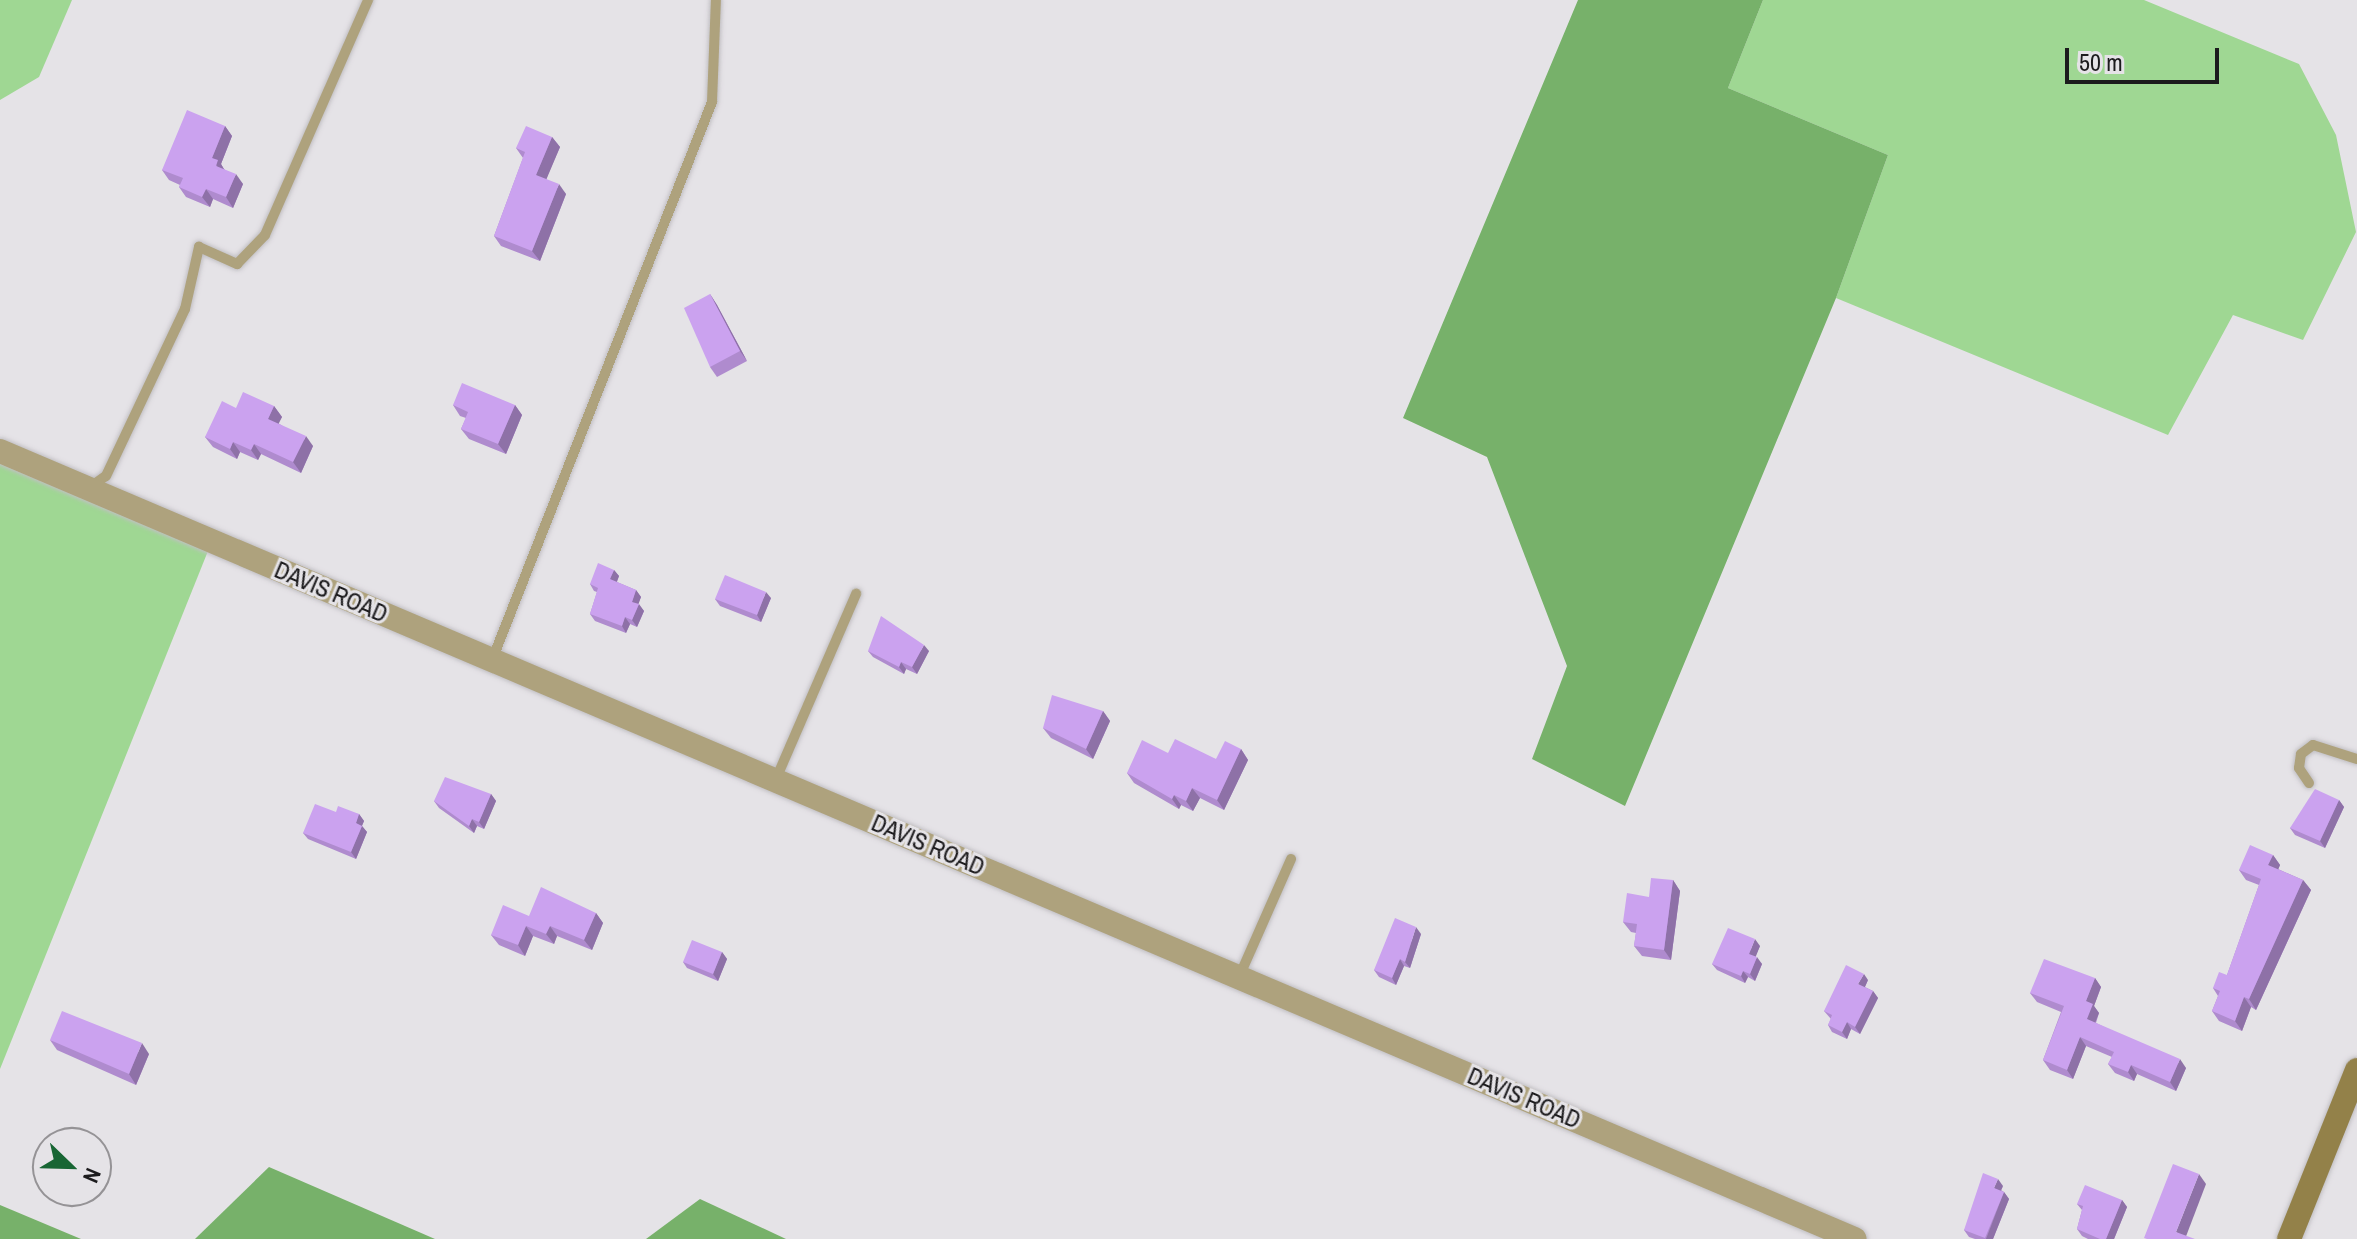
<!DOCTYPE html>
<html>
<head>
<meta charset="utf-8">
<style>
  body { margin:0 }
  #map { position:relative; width:2357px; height:1239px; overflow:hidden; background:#e5e3e7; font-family:"Archivo Narrow",sans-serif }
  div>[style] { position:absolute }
  .green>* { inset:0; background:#9fd793 }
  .forest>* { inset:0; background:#77b16a }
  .roads { filter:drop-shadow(0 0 2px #c1bfc3) drop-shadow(0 0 2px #c1bfc3) }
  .service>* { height:10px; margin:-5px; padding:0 5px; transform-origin:5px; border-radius:5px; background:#aea27d }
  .tertiary>* { height:24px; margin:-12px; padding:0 12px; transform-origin:12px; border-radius:12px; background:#aea27d }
  .secondary>* { height:24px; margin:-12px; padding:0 12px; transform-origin:12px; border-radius:12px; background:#938149 }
  .wall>* { inset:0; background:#af8bce }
  .shaded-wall>* { inset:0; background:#8e71a7 }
  .building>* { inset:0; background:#cba2ef }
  span { translate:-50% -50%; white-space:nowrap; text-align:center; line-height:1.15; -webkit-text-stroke:6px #e5e3e7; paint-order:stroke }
  .street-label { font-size:24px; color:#1c1b1d }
  .north { position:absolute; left:32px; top:1127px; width:80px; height:80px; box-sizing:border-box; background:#e5e3e7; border:2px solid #959396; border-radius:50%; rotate:113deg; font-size:22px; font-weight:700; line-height:32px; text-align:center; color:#1c1b1d }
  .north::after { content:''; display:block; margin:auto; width:28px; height:36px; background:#186634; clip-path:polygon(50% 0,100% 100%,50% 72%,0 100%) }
  .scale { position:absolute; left:2065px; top:48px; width:154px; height:36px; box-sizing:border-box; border:4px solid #1c1b1d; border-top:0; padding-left:10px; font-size:24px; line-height:28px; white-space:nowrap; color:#1c1b1d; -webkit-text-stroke:6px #e5e3e7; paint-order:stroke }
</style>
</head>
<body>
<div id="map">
  <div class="green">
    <div style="clip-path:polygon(0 0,72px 0,39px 77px,0 100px)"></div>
    <div style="clip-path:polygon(1763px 0,2144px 0,2299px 64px,2336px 135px,2356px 232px,2303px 340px,2233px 315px,2168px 435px,1836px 298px,1888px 155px,1728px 88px)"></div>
    <div style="clip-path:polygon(0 464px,208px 551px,0 1069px)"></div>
  </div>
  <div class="forest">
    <div style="clip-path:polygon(1578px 0,1763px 0,1728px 88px,1888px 155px,1836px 298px,1625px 806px,1532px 759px,1567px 666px,1487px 457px,1403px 418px)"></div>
    <div style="clip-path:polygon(269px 1167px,435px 1239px,195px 1239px)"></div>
    <div style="clip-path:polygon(700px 1199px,786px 1239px,646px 1239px)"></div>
    <div style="clip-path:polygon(0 1205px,81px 1239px,0 1239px)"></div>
  </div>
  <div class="roads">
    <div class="service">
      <div style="left:90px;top:487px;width:19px;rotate:-35deg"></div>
      <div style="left:106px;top:476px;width:185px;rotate:-64.7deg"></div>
      <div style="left:185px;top:309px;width:64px;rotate:-77.3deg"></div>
      <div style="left:199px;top:247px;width:42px;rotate:24.1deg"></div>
      <div style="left:237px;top:264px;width:40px;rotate:-46deg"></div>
      <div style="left:265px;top:235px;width:257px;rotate:-66.3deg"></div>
      <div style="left:492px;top:660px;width:600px;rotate:-68.48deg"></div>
      <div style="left:712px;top:102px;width:102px;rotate:-87.8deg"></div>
      <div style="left:776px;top:779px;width:202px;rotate:-66.6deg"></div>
      <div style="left:2309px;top:783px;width:18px;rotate:-124deg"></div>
      <div style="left:2299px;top:768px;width:14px;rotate:-82deg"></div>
      <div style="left:2301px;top:754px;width:15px;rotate:-37deg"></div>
      <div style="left:2313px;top:745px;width:46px;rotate:17.7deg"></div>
      <div style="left:1239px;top:977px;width:129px;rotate:-66.2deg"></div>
    </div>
    <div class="tertiary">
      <div style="left:0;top:451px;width:2015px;rotate:23.02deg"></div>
    </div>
    <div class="secondary">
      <div style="left:2289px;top:1239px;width:182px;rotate:-68.1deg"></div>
    </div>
  </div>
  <div class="wall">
    <div style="clip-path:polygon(225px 126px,232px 136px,221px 164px,224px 169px,243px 184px,233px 208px,213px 199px,210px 207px,186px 197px,179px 187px,180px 185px,169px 180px,162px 170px)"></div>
    <div style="clip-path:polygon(552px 137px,560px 147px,546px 179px,566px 194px,540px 261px,501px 246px,494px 236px,523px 158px,516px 148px)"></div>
    <div style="clip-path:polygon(710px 294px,717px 305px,747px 361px,717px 377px,710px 367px)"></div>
    <div style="clip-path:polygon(453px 405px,515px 405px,522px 415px,506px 454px,469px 439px,461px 429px,466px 418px,460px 416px)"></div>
    <div style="clip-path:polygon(274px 406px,282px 417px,278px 423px,313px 446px,301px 473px,261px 454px,258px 460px,240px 452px,237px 459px,213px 447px,205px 437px,236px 408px)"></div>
    <div style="clip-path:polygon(614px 570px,619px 576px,617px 582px,636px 590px,641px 597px,638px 604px,644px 611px,637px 627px,630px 624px,626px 633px,595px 621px,590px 614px,597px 592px,594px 591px,590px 584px)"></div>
    <div style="clip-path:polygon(771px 598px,761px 622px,720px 606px,715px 599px)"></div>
    <div style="clip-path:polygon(868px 651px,929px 651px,917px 674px,906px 669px,904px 674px,873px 657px)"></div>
    <div style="clip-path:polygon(1103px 711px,1110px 721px,1093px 759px,1051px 738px,1043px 728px)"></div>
    <div style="clip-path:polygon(1241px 749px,1248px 760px,1224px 810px,1200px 798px,1193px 811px,1181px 805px,1179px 809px,1134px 783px,1127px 773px,1168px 753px,1216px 759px)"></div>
    <div style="clip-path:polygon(491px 794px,496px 801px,484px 829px,477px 826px,474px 833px,439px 808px,434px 801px)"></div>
    <div style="clip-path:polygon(2339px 800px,2344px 807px,2325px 848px,2295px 835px,2290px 828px)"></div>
    <div style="clip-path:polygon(336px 812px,359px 814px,364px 821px,362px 826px,367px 832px,356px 859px,308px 839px,303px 833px)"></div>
    <div style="clip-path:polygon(2273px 855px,2280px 865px,2278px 869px,2303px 880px,2311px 890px,2256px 1010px,2251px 1007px,2242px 1031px,2219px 1021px,2212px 1011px,2218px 996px,2213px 988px,2227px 975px,2259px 885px,2246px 880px,2239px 870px)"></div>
    <div style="clip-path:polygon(1673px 880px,1680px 891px,1671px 960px,1642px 956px,1634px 946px,1636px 933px,1631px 932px,1623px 922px,1649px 897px)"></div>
    <div style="clip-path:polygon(596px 913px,603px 923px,592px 950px,557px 936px,554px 944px,533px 936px,525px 956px,499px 945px,491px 935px,529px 916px)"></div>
    <div style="clip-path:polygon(1421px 934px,1410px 968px,1404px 966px,1396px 985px,1379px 977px,1374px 970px)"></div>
    <div style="clip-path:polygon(1760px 946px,1755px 957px,1762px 964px,1755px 981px,1748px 977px,1745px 983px,1717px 970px,1712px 964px)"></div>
    <div style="clip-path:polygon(722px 952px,727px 959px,718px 981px,687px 968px,683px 962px)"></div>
    <div style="clip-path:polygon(2095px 978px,2101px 987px,2094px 1006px,2099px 1013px,2096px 1023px,2186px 1068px,2176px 1091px,2137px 1074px,2134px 1081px,2115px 1073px,2108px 1064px,2112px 1057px,2086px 1046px,2073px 1079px,2050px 1070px,2043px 1060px,2061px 1012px,2037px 1002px,2030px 993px)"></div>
    <div style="clip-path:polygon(1868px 980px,1865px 987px,1873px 991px,1878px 998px,1860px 1034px,1851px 1029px,1847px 1039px,1832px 1032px,1828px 1025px,1831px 1019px,1824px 1011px)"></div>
    <div style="clip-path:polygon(50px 1040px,149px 1054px,136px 1085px,57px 1050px)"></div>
    <div style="clip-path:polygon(2003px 1186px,2001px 1190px,2004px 1192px,2009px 1199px,1993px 1239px,1975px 1239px,1969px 1237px,1964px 1230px)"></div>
    <div style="clip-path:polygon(2122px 1200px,2127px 1207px,2114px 1239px,2088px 1239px,2082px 1236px,2077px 1229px,2082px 1210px,2077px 1204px)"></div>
  </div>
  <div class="shaded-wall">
    <div style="clip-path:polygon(225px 126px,232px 136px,221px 164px,225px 171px,223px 176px,212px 158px)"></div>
    <div style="clip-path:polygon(552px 137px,560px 147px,544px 185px,536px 175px)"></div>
    <div style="clip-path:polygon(236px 174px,243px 184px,233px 208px,226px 197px)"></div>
    <div style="clip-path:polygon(559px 184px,566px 194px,540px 261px,532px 251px)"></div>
    <div style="clip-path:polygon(206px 189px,213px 199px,210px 207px,202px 197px)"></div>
    <div style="clip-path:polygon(710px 294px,717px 305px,747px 361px,740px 351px)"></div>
    <div style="clip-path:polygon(515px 405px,522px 415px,506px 454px,498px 444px)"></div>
    <div style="clip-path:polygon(274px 406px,282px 417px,276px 429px,268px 419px)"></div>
    <div style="clip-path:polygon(306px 436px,313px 446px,301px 473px,293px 462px)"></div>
    <div style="clip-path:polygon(233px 442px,240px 452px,237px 459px,230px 449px)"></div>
    <div style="clip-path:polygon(254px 444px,261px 454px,258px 460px,251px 450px)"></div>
    <div style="clip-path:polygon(614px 570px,619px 576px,615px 586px,610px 579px)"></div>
    <div style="clip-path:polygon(636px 590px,641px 597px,637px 608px,632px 602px)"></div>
    <div style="clip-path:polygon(766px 592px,771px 598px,761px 622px,757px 615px)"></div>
    <div style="clip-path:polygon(639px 604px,644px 611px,637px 627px,632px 620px)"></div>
    <div style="clip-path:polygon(625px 617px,630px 624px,626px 633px,622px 626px)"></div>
    <div style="clip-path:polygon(924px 645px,929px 651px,917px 674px,912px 667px)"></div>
    <div style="clip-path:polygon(901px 662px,906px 669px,904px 674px,899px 667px)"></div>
    <div style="clip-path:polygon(1103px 711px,1110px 721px,1093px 759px,1086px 749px)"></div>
    <div style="clip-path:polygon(1241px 749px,1248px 760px,1224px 810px,1217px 800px)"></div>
    <div style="clip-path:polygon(1192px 788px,1200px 798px,1193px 811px,1186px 801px)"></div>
    <div style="clip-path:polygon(491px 794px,496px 801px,484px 829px,479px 822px)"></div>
    <div style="clip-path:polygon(1174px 795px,1181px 805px,1179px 809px,1172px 799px)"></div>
    <div style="clip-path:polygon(2339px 800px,2344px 807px,2325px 848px,2320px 841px)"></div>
    <div style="clip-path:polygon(359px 814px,364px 821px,360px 830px,356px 823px)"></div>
    <div style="clip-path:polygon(472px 819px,477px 826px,474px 833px,469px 826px)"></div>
    <div style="clip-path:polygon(362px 826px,367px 832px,356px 859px,351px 852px)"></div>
    <div style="clip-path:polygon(2273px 855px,2280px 865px,2276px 875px,2268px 865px)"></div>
    <div style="clip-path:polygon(1673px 880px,1680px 891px,1671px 960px,1664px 950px)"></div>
    <div style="clip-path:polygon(2303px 880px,2311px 890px,2256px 1010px,2249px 999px)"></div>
    <div style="clip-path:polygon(596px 913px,603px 923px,592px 950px,584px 940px)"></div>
    <div style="clip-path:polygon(526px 926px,533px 936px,525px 956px,518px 945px)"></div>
    <div style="clip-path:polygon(550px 926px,557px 936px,554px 944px,546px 934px)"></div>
    <div style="clip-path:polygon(1416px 927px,1421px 934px,1410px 968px,1405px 962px)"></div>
    <div style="clip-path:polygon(1755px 939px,1760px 946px,1754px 961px,1749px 954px)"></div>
    <div style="clip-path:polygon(722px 952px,727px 959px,718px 981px,713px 974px)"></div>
    <div style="clip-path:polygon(1757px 957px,1762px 964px,1755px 981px,1750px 974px)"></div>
    <div style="clip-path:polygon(1400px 959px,1404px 966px,1396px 985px,1392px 978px)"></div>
    <div style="clip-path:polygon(1743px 971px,1748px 977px,1745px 983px,1741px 976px)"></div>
    <div style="clip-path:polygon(1864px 974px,1868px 980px,1863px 991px,1858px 984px)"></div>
    <div style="clip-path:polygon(2095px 978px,2101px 987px,2094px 1006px,2099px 1013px,2093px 1028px,2087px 1019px,2086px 1001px)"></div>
    <div style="clip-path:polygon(1873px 991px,1878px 998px,1860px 1034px,1855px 1027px)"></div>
    <div style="clip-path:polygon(2244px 997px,2251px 1007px,2242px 1031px,2235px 1021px)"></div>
    <div style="clip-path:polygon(1847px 1022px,1851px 1029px,1847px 1039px,1842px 1032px)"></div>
    <div style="clip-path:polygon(2080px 1037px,2086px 1046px,2073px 1079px,2067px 1070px)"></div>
    <div style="clip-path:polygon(142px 1043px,149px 1054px,136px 1085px,129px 1074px)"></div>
    <div style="clip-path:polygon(2180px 1059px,2186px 1068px,2176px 1091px,2170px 1082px)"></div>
    <div style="clip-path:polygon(2131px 1065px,2137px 1074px,2134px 1081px,2128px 1072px)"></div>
    <div style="clip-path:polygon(2199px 1174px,2206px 1184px,2185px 1239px,2176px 1232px)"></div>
    <div style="clip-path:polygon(1998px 1179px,2003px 1186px,1999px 1195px,1994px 1188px)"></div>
    <div style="clip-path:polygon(2004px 1192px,2009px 1199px,1993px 1239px,1986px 1239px)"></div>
    <div style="clip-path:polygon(2122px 1200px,2127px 1207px,2114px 1239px,2106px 1239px)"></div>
  </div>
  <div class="building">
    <div style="clip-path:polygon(187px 110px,225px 126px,212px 158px,218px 160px,216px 166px,236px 174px,226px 197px,206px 189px,202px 197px,179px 187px,183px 178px,162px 170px)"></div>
    <div style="clip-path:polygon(526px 126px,552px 137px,536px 175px,559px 184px,532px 251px,494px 236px,525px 152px,516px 148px)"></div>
    <div style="clip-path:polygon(710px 294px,740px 351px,710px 367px,684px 308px)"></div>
    <div style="clip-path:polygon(462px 383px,515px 405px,498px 444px,461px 429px,468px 412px,453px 405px)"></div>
    <div style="clip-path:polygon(243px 392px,274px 406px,268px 419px,306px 436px,293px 462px,254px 444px,251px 450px,233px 442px,230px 449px,205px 437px,222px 401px,236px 408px)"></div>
    <div style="clip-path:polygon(598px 563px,614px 570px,610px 579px,636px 590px,632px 602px,639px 604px,632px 620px,625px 617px,622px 626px,590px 614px,598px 588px,590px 584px)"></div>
    <div style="clip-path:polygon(725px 575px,766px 592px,757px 615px,715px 599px)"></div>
    <div style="clip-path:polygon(881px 616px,924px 645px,912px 667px,901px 662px,899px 667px,868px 651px)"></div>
    <div style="clip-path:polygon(1052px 695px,1103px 711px,1086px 749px,1043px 728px)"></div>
    <div style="clip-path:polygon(1175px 739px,1216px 759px,1225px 741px,1241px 749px,1217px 800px,1192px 788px,1186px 801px,1174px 795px,1172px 799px,1127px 773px,1142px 740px,1168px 753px)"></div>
    <div style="clip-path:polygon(445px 777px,491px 794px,479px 822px,472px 819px,469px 826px,434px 801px)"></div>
    <div style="clip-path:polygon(2315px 789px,2339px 800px,2320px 841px,2290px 828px)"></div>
    <div style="clip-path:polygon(315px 804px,336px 812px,338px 806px,359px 814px,356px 823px,362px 826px,351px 852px,303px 833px)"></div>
    <div style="clip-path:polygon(2250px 845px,2273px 855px,2268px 865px,2303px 880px,2249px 999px,2244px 997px,2235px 1021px,2212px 1011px,2220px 991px,2213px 988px,2219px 972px,2227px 975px,2261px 879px,2239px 870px)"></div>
    <div style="clip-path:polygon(1651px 878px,1673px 880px,1664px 950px,1634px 946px,1637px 924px,1623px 922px,1627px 893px,1649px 897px)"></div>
    <div style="clip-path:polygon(541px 887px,596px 913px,584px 940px,550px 926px,546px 934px,526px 926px,518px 945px,491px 935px,503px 905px,529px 916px)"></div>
    <div style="clip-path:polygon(1395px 918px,1416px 927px,1405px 962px,1400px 959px,1392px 978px,1374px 970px)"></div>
    <div style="clip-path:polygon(1728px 928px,1755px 939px,1749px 954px,1757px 957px,1750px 974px,1743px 971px,1741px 976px,1712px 964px)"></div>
    <div style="clip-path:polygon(692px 940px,722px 952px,713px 974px,683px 962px)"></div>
    <div style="clip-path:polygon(2044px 959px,2095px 978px,2086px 1001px,2093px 1004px,2087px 1019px,2180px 1059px,2170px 1082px,2131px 1065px,2128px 1072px,2108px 1064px,2114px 1052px,2080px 1037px,2067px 1070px,2043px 1060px,2064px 1006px,2030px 993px)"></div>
    <div style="clip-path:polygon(1846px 965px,1864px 974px,1858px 984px,1873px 991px,1855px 1027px,1847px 1022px,1842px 1032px,1828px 1025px,1832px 1015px,1824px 1011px)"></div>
    <div style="clip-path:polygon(62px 1011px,142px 1043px,129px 1074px,50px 1040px)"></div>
    <div style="clip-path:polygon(2173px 1164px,2199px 1174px,2176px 1232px,2195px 1239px,2147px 1239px,2144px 1238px)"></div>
    <div style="clip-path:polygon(1983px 1173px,1998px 1179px,1994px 1188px,2004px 1192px,1985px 1238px,1964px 1230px)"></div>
    <div style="clip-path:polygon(2085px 1185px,2122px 1200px,2106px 1239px,2100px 1239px,2077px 1229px,2083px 1206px,2077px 1204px)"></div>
  </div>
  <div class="street-label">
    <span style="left:331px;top:592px;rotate:23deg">DAVIS ROAD</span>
    <span style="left:928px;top:845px;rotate:23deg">DAVIS ROAD</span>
    <span style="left:1524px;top:1098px;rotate:23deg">DAVIS ROAD</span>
  </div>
  <div class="north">N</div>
  <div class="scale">50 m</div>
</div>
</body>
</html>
